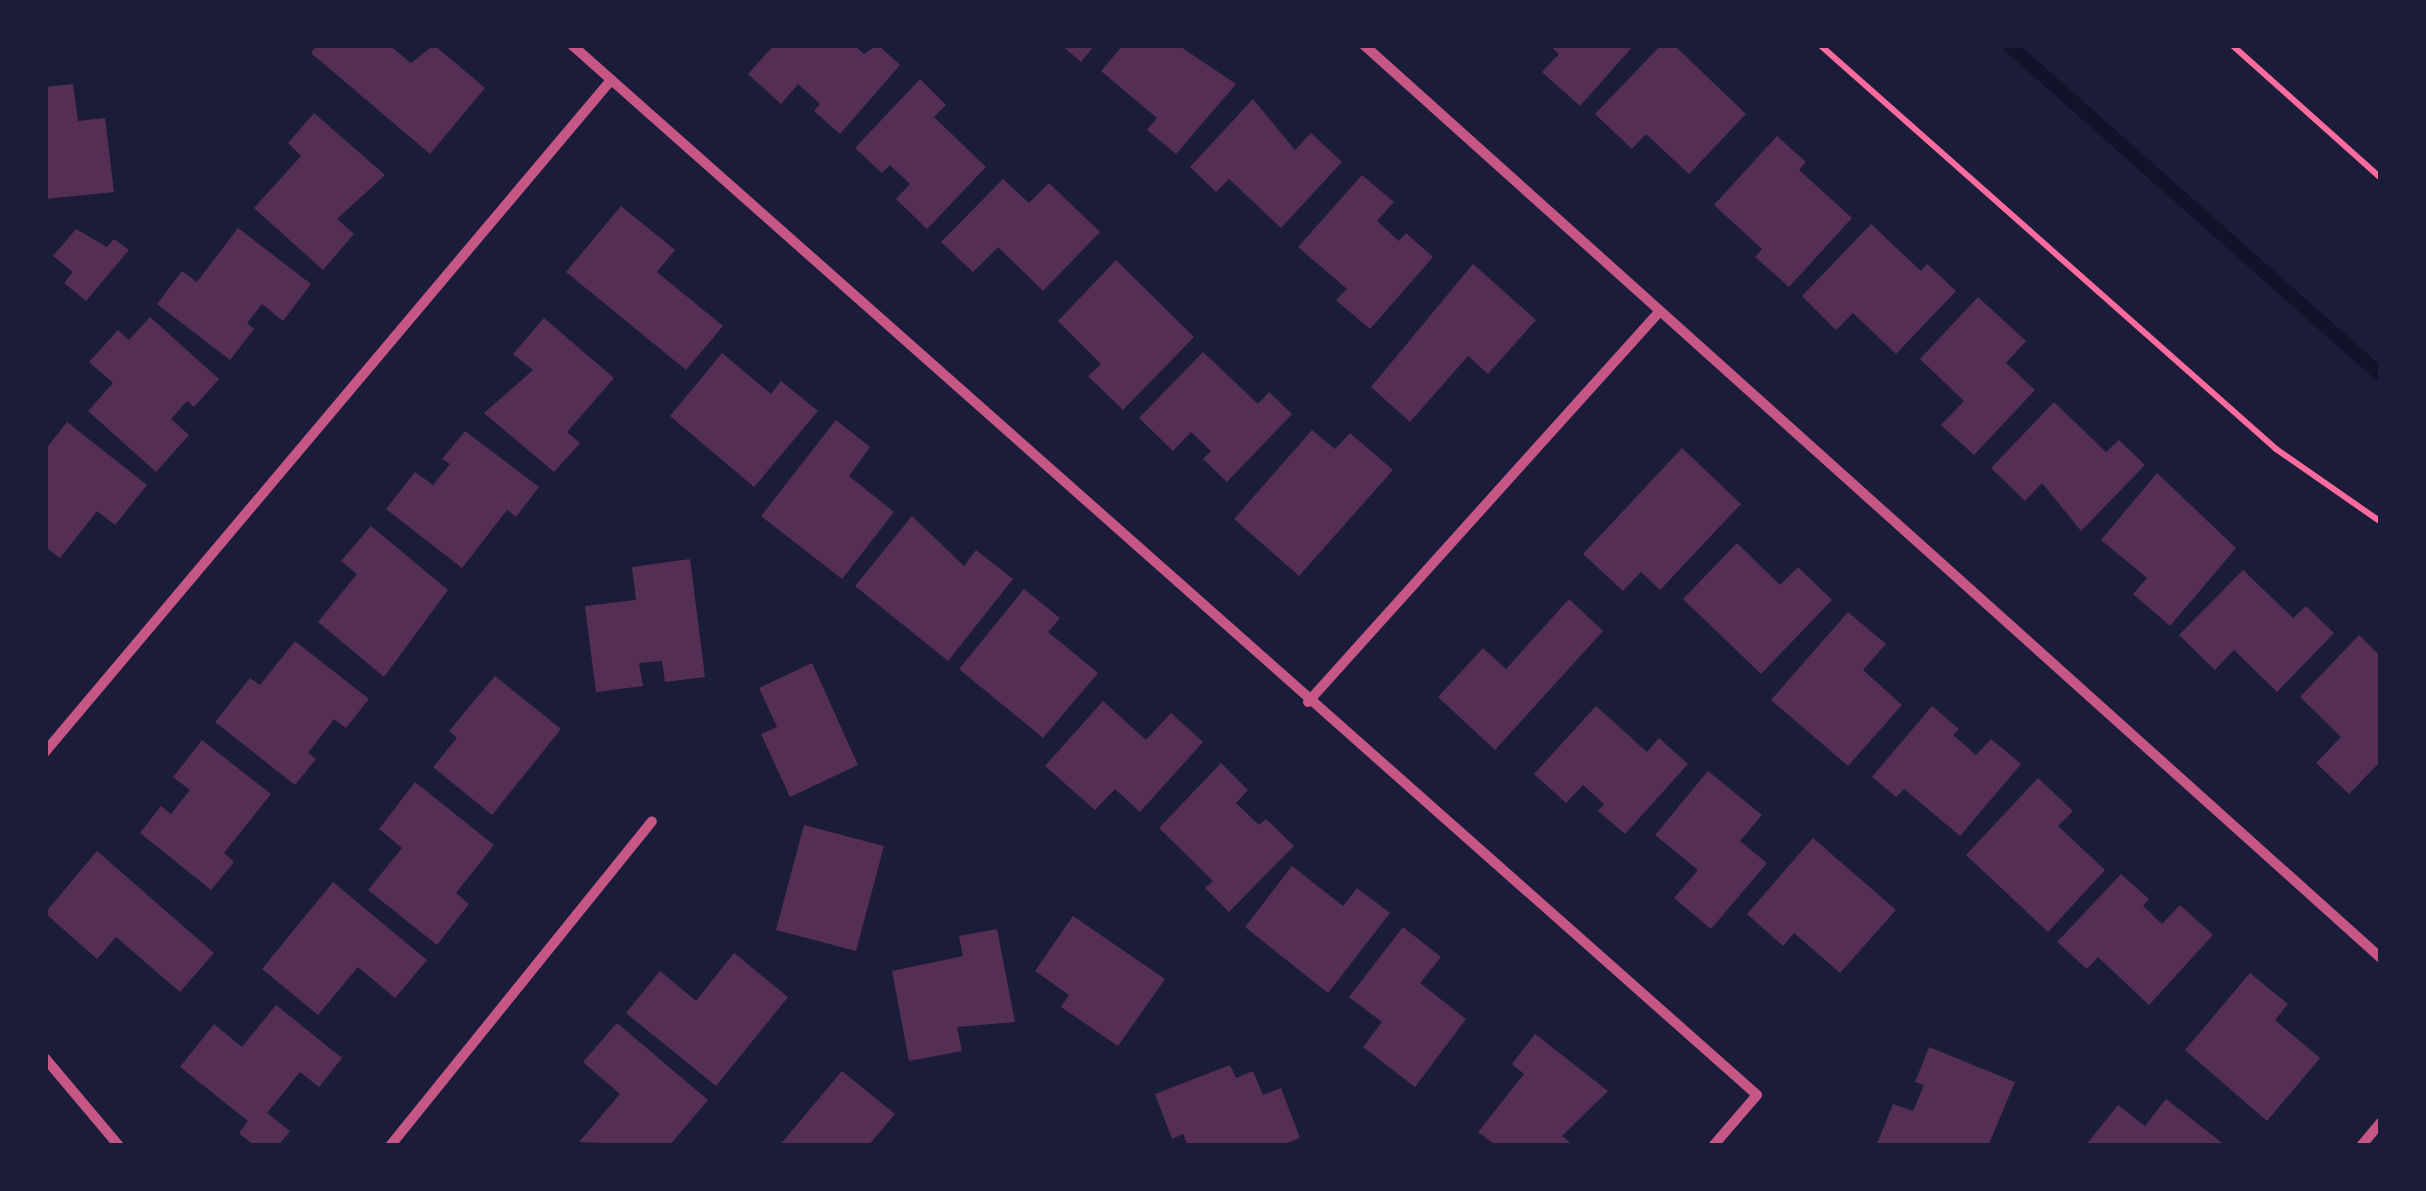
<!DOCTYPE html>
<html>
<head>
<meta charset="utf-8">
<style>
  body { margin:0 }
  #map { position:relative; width:2426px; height:1191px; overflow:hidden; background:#1b1b3a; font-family:"PT Serif",serif }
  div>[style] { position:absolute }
  .stream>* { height:14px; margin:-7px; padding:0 7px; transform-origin:7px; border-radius:7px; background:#12122b }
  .building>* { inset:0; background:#542f53 }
  .path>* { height:6px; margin:-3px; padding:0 3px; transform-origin:3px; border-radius:3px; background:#ff6b9d }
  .minor>* { height:10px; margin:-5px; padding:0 5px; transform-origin:5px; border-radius:5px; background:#c65784 }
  span { translate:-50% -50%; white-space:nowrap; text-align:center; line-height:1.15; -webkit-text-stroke:10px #1b1b3a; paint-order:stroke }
  .frame { position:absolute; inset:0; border:48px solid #1b1b3a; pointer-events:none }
</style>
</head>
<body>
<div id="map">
  <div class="stream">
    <div style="left:2009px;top:45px;width:497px;rotate:41.6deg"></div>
  </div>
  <div class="building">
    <div style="clip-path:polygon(317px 45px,389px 45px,411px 63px,434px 45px,485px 88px,430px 154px,311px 53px)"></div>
    <div style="clip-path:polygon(774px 45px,854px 45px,864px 54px,878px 45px,900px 65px,840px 134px,814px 111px,820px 104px,798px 84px,781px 104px,748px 74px)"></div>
    <div style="clip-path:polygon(1061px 45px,1095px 45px,1081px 62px)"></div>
    <div style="clip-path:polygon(1123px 45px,1178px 45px,1236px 84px,1176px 154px,1147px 130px,1157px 118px,1101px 71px)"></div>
    <div style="clip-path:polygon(1549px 45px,1634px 45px,1580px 106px,1542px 72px,1559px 54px)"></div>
    <div style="clip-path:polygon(1661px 45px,1674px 45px,1746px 114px,1689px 174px,1646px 134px,1632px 149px,1595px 114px)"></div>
    <div style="clip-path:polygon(920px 79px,946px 105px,934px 117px,986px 167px,927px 229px,896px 199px,910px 184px,890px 165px,882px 173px,855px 148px)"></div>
    <div style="clip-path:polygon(73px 84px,78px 121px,105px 118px,114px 192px,45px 199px,45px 87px)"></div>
    <div style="clip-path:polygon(1253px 99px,1295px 150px,1311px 133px,1342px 162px,1281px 228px,1229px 179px,1216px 192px,1190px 167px)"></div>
    <div style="clip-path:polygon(314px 113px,385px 175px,337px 219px,354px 234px,323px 270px,254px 208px,301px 156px,288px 143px)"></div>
    <div style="clip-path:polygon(1777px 136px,1806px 162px,1799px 170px,1852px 218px,1789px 287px,1755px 257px,1762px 249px,1714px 205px)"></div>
    <div style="clip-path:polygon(1362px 175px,1394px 202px,1377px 221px,1399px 241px,1406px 233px,1433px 257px,1370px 329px,1336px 300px,1347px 289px,1298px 247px)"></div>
    <div style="clip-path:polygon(1003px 179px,1029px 203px,1049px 183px,1100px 232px,1043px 291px,998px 247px,973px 272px,941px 242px)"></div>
    <div style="clip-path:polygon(621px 206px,675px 250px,657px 272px,723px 326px,686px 370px,566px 272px)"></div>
    <div style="clip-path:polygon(1871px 224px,1921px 271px,1927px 264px,1956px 291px,1896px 354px,1853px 313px,1836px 330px,1802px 296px)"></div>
    <div style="clip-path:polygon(238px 228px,311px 284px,283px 321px,262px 304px,247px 323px,254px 329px,230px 360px,157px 304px,182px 271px,197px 282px)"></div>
    <div style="clip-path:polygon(76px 229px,107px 247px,114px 239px,129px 250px,86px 301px,64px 283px,73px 272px,53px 256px)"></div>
    <div style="clip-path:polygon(1116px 260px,1194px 337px,1123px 410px,1088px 376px,1101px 364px,1058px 321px)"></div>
    <div style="clip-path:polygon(1473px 264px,1536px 320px,1488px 374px,1468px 356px,1410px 422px,1371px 387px)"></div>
    <div style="clip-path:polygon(1978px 297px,2026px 341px,2006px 363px,2035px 390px,1974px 455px,1941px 425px,1964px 401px,1920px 359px)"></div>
    <div style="clip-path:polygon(150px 317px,219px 379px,194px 407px,187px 401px,171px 419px,189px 435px,156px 472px,88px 411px,113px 383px,89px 362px,118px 330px,129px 340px)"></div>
    <div style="clip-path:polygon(544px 318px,614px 378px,567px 432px,580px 443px,554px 472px,484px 413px,533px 370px,513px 354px)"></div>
    <div style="clip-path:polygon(1203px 352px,1258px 404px,1269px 392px,1292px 414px,1227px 482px,1203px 459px,1211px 451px,1191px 432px,1173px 451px,1139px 418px)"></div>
    <div style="clip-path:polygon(722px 353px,771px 394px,781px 381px,818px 411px,754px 487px,670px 416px)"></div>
    <div style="clip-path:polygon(2054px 402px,2106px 452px,2119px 440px,2145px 465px,2081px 531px,2042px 483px,2025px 501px,1991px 468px)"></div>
    <div style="clip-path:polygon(836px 420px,870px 447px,849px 476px,894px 512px,842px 579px,761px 516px)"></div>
    <div style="clip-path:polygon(67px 422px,147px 485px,115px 525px,97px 511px,60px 558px,45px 547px,45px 450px)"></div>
    <div style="clip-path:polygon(1312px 430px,1335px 449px,1350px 433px,1393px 470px,1299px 576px,1234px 519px)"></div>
    <div style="clip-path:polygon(465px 431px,539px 487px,516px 517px,507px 510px,462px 568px,386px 509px,415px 472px,433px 485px,450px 464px,442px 459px)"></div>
    <div style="clip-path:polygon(1682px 448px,1741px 504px,1660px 590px,1641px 572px,1623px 591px,1583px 554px)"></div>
    <div style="clip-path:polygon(2157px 473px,2236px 548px,2170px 626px,2133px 594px,2147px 578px,2101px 540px)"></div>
    <div style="clip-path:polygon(912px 516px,964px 566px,976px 550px,1013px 579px,948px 661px,855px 586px)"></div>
    <div style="clip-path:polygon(371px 526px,448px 590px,384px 677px,318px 622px,357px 574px,341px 561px)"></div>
    <div style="clip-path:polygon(1737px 543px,1780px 585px,1798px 567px,1832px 600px,1761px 674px,1683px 599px)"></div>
    <div style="clip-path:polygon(690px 559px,705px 677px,665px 682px,662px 661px,639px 663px,643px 686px,596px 692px,585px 606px,636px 600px,632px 567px)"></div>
    <div style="clip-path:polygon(2243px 570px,2293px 618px,2306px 606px,2334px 633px,2277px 692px,2234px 650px,2215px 670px,2179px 635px)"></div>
    <div style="clip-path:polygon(1024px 589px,1060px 618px,1048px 632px,1098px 673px,1043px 738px,959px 669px)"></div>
    <div style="clip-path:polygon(1569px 599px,1603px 631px,1495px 750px,1438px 697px,1483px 648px,1506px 669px)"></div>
    <div style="clip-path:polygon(1848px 612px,1886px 644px,1863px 670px,1902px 705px,1848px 766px,1771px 700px)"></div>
    <div style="clip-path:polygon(2359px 635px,2381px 657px,2381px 761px,2349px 794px,2316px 763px,2341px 737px,2300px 697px)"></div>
    <div style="clip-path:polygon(295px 641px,369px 699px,346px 728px,334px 719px,308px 753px,316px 759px,295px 785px,215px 722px,250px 678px,260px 685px)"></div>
    <div style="clip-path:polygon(812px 663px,858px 765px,790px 797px,761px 734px,777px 727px,759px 688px)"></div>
    <div style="clip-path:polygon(495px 676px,561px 729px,492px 815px,433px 767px,457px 738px,449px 731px)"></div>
    <div style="clip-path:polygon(1103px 701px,1146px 740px,1171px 713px,1203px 742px,1140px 812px,1115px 789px,1095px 810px,1045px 766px)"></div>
    <div style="clip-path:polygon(1596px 706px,1647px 752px,1659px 738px,1688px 764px,1625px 834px,1598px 811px,1604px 804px,1583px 785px,1566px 803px,1534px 774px)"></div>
    <div style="clip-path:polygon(1932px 706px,1959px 729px,1953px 735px,1976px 755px,1991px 739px,2021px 764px,1960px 836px,1904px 789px,1896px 797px,1872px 777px)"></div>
    <div style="clip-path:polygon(202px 740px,271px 794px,224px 853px,234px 862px,211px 890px,140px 833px,161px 806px,171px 814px,190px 790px,173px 777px)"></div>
    <div style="clip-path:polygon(1221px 763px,1248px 790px,1236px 803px,1259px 825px,1266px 819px,1294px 846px,1229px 912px,1205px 888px,1213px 881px,1159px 828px)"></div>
    <div style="clip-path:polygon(1708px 771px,1762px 815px,1740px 841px,1767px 863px,1711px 929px,1674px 898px,1698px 870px,1655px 835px)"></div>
    <div style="clip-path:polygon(2038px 778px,2073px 811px,2058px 826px,2105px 870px,2048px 932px,1966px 855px)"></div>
    <div style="clip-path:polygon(415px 782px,494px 845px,456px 893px,469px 904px,437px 945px,368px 890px,402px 848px,379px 829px)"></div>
    <div style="clip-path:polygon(804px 825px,884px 846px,856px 951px,776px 930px)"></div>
    <div style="clip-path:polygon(1813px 838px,1896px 910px,1840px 973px,1794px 933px,1783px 946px,1747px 914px)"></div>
    <div style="clip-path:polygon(97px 851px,214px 953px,180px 992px,116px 937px,97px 959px,45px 913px)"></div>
    <div style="clip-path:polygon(1292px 866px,1343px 906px,1357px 888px,1390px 913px,1328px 993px,1245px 927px)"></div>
    <div style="clip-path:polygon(2121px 874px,2149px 899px,2143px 906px,2162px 924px,2180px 905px,2213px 935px,2149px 1005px,2098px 957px,2087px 969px,2057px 942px)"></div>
    <div style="clip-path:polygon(333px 882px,427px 960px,395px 998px,358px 967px,318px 1015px,262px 969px)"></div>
    <div style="clip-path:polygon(1073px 916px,1165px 979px,1118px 1046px,1061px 1007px,1069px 995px,1035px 971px)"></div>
    <div style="clip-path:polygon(1403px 927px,1441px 957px,1420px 983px,1466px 1019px,1415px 1087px,1363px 1047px,1382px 1022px,1349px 997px)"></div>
    <div style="clip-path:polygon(997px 929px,1015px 1022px,957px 1027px,962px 1051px,909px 1061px,892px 971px,963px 956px,959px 936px)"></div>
    <div style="clip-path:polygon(734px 953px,788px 997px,716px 1086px,626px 1013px,660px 971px,696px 1001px)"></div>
    <div style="clip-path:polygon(2250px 973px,2288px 1004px,2275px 1020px,2320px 1058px,2267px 1121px,2185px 1050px)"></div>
    <div style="clip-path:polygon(276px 1005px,342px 1058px,319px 1087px,300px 1072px,267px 1113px,290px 1131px,278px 1146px,255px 1146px,239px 1133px,248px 1121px,180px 1067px,214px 1024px,242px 1047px)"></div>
    <div style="clip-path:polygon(617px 1023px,708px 1100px,669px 1146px,579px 1142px,620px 1094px,583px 1062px)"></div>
    <div style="clip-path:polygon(1535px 1034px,1608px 1091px,1562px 1136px,1574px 1146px,1497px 1146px,1478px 1132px,1524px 1074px,1512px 1064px)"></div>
    <div style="clip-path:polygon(1929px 1047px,2015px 1082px,1988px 1146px,1876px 1146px,1893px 1104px,1913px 1111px,1924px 1085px,1915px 1082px)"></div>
    <div style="clip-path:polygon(1230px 1065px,1236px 1078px,1253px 1071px,1263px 1095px,1281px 1088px,1300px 1138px,1279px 1146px,1188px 1146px,1183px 1134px,1172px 1139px,1155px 1094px)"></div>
    <div style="clip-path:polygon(842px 1071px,895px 1114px,868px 1146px,779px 1146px)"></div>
    <div style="clip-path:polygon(2166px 1099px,2226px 1146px,2085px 1146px,2118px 1105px,2145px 1126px)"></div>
  </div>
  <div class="path">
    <div style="left:1820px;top:45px;width:609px;rotate:41.54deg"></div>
    <div style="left:2276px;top:449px;width:128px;rotate:34.8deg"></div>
    <div style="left:2232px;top:45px;width:200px;rotate:41.8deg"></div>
  </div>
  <div class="minor">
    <div style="left:572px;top:45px;width:1583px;rotate:41.54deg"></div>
    <div style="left:1757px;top:1095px;width:67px;rotate:130.8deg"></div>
    <div style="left:1364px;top:45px;width:1367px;rotate:41.92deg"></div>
    <div style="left:1308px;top:702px;width:525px;rotate:-48.01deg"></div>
    <div style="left:45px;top:752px;width:879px;rotate:-49.89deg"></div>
    <div style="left:45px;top:1058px;width:115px;rotate:49.9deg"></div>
    <div style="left:390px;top:1146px;width:417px;rotate:-51.1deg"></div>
    <div style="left:2361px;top:1146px;width:31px;rotate:-50deg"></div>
  </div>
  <div class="frame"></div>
</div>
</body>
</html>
